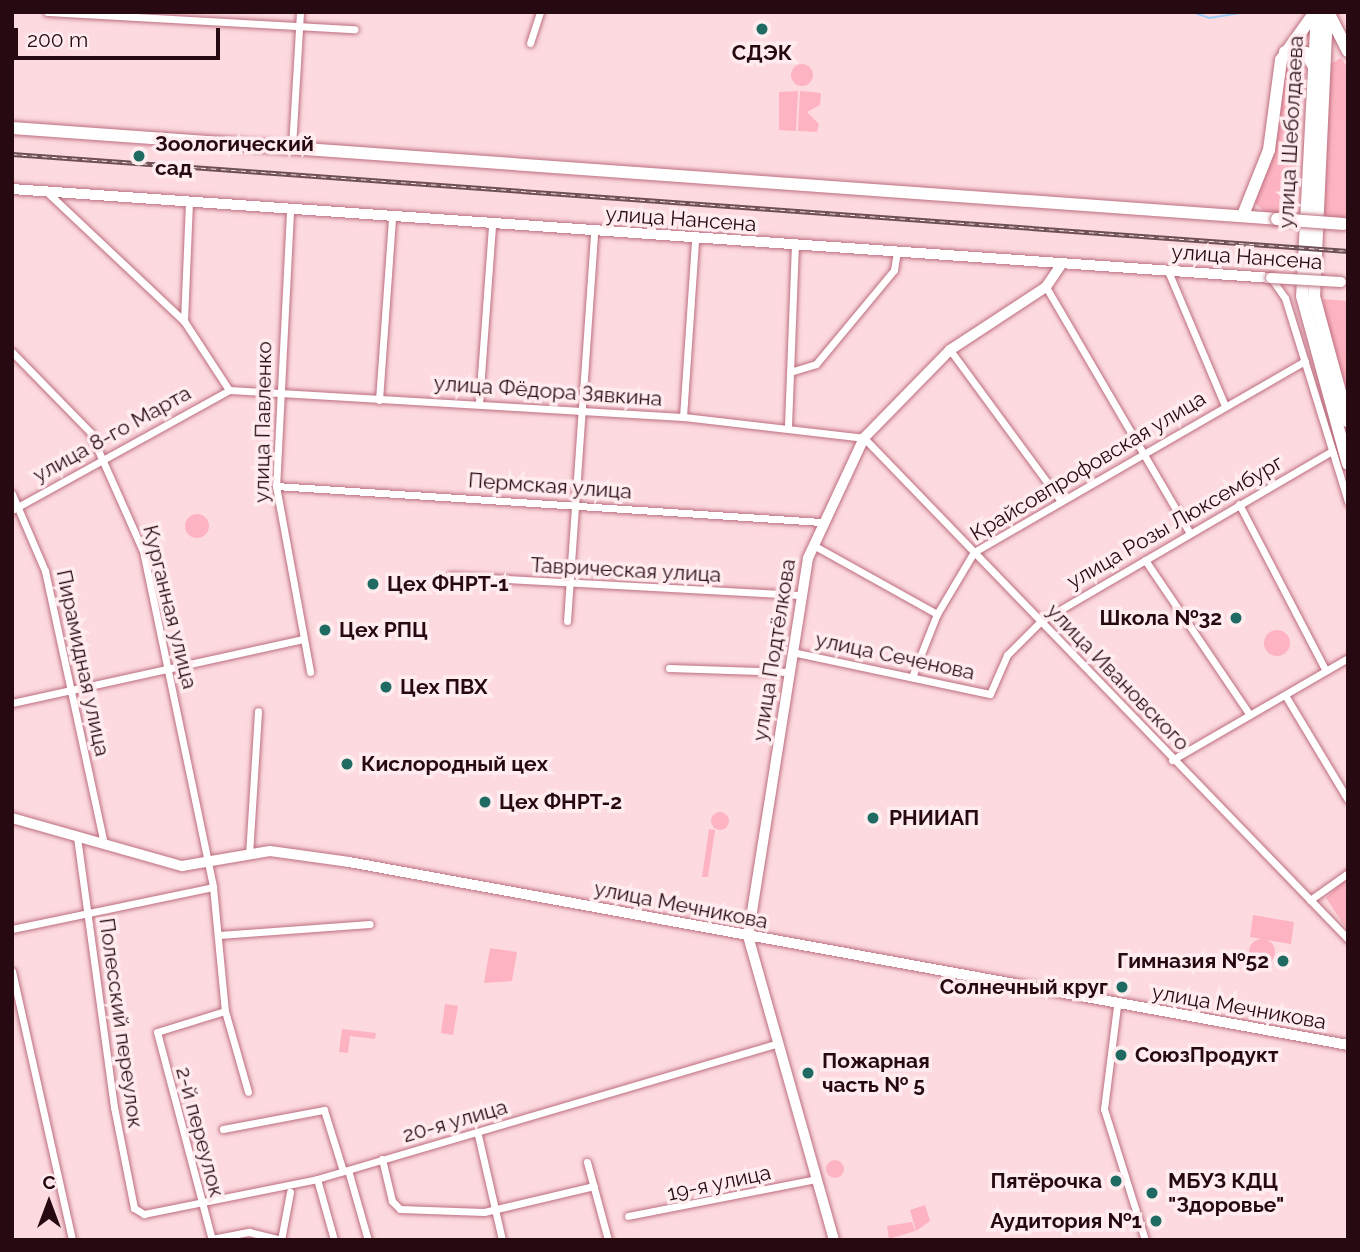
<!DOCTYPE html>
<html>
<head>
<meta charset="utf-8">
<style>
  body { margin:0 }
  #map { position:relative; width:1360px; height:1252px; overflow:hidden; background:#fddae0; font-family:Raleway,sans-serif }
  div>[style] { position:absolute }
  .green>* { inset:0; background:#fdb3c1 }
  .round { border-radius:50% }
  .stream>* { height:2px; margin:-1px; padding:0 1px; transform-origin:1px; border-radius:1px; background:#9dcdf9 }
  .roads { filter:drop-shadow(0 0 2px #bc6e7e) drop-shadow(0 0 2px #bc6e7e) }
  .minor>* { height:7px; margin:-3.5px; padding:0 3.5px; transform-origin:3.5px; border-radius:3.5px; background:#fff }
  .tertiary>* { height:10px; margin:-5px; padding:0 5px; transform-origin:5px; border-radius:5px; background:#fff }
  .secondary>* { height:10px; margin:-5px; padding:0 5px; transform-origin:5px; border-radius:5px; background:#fff }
  .primary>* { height:12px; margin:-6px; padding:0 6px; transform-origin:6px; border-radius:6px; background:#fff }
  .rail>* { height:4.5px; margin-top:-2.25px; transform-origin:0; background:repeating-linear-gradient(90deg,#ffecef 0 5px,#6d4e55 0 10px); box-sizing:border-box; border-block:2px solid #6d4e55 }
  .bridges { filter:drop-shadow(0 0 2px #bc6e7e) drop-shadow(0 0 2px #bc6e7e) }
  .secondary-bridge>* { height:10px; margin:-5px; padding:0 5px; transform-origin:5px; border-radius:5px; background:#fff }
  .primary-bridge>* { height:12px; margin:-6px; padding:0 6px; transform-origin:6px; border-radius:6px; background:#fff }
  .dots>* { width:19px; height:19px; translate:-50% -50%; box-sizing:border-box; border:4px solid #ffecef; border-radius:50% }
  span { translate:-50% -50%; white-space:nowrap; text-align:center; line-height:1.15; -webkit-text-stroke:7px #ffecef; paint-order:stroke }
  .poi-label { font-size:21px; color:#270911; font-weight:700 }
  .left { translate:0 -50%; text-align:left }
  .right { translate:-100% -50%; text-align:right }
  .street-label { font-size:21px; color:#270911 }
  .frame { position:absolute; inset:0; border:14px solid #270911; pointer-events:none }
  .north { position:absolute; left:14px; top:1168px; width:70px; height:70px; -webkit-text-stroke:5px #ffecef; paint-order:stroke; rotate:0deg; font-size:19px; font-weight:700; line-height:28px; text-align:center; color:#270911 }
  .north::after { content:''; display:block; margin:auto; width:24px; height:32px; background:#270911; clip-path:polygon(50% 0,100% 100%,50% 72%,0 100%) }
  .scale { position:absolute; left:14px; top:28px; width:206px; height:32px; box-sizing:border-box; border:4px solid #270911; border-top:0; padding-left:9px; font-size:21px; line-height:24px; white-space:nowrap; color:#270911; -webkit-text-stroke:5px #ffecef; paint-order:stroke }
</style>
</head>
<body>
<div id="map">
  <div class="green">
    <div style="clip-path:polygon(1301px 54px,1306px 62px,1292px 214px,1265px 212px,1254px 202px,1287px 58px)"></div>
    <div style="clip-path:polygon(1341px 58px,1348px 68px,1348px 219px,1319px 216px,1330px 64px)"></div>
    <div class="round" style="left:791px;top:64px;width:22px;height:22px"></div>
    <div style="clip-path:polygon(798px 91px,796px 131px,779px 130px,779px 92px)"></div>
    <div style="clip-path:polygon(800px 91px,821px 93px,820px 105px,807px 112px,819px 124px,817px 132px,798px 131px)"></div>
    <div style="clip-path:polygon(1323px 299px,1348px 301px,1348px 395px,1324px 316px)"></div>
    <div class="round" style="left:185px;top:514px;width:24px;height:24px"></div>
    <div class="round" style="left:1264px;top:630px;width:26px;height:26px"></div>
    <div class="round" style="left:711px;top:812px;width:18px;height:18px"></div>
    <div style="clip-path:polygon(709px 829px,715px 830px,708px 877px,702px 877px)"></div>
    <div style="clip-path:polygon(1348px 876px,1348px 931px,1326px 898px)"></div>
    <div style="clip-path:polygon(1253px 915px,1294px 922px,1291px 944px,1250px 937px)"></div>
    <div class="round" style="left:1249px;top:939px;width:26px;height:26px"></div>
    <div style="clip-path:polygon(490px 948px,517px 952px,512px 981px,484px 983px)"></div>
    <div style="clip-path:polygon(445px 1004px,458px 1006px,453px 1035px,441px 1033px)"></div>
    <div style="clip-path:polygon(342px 1029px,376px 1033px,375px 1039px,350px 1036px,348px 1053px,339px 1052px)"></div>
    <div class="round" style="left:826px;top:1160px;width:18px;height:18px"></div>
    <div style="clip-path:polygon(925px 1205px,930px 1221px,916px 1231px,910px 1210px)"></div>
    <div style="clip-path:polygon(912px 1222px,915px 1231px,889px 1239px,887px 1226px)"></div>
  </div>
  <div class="stream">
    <div style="left:1089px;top:12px;width:2px"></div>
    <div style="left:1192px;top:12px;width:18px;rotate:19deg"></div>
    <div style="left:1209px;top:18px;width:36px;rotate:-9deg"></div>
  </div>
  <div class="roads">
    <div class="minor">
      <div style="left:47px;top:12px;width:308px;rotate:3.2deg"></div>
      <div style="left:530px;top:43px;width:33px;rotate:-72deg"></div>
      <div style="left:292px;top:147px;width:135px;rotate:-86.6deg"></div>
      <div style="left:48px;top:193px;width:187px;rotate:43.3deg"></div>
      <div style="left:184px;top:321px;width:82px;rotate:56.9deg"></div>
      <div style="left:290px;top:212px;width:274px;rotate:92.9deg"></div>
      <div style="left:276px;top:486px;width:189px;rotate:79.6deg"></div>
      <div style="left:1168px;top:271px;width:147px;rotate:67.1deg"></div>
      <div style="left:1271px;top:278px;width:24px;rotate:55deg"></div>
      <div style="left:1285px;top:298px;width:214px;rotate:72.8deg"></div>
      <div style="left:1046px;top:287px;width:285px;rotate:59.7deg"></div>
      <div style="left:184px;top:321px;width:117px;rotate:-87.6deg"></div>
      <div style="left:950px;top:350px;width:187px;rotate:53.7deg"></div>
      <div style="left:12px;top:352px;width:112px;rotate:45.7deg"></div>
      <div style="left:90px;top:432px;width:130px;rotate:66deg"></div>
      <div style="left:143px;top:551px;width:343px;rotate:78.2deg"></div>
      <div style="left:213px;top:887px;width:125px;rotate:84.5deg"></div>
      <div style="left:225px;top:1011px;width:84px;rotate:74.1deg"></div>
      <div style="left:790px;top:372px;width:27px;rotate:-17deg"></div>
      <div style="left:816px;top:364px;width:122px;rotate:-50.3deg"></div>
      <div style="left:894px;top:270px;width:18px;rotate:-81deg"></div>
      <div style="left:229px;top:390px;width:455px;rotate:3.4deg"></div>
      <div style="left:683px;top:417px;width:182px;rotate:6.6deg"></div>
      <div style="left:864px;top:438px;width:697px;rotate:45.99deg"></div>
      <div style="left:379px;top:400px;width:182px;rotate:-85.9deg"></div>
      <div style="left:479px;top:403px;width:178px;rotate:-85.8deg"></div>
      <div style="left:683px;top:417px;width:178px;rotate:-86.1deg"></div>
      <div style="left:788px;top:426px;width:180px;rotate:-87.8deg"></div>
      <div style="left:276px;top:486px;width:546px;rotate:3.78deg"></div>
      <div style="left:12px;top:494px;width:84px;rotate:66.8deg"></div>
      <div style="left:45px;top:571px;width:279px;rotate:77.8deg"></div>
      <div style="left:1239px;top:504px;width:188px;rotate:62.5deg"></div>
      <div style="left:12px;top:510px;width:248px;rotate:-28.9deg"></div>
      <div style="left:813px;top:545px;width:142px;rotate:29.1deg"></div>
      <div style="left:1145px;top:560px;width:187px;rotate:55.9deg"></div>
      <div style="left:450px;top:576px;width:351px;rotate:3.1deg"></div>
      <div style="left:567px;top:621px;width:390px;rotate:-86deg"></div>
      <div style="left:792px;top:652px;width:202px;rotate:12deg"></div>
      <div style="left:990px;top:694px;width:43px;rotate:-66.4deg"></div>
      <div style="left:1007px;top:655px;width:48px;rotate:-45deg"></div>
      <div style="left:1041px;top:621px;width:337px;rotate:-30.3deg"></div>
      <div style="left:669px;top:668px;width:120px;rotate:1.9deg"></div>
      <div style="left:912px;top:677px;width:68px;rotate:-68.4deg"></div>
      <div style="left:937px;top:614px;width:72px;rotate:-59.2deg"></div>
      <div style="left:974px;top:552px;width:382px;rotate:-30deg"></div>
      <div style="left:1285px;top:695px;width:122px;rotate:59deg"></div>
      <div style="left:12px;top:703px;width:297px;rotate:-12.4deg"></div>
      <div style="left:1172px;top:760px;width:203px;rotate:-30.1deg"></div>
      <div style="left:77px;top:837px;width:273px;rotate:82.2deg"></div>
      <div style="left:114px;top:1107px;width:103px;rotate:78.8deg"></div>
      <div style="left:134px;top:1208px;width:12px;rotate:31deg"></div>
      <div style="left:144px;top:1214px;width:177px;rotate:-11.4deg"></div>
      <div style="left:317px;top:1179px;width:481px;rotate:-16.4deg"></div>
      <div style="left:249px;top:855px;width:144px;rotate:-86.4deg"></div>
      <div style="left:1310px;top:900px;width:47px;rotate:-35.4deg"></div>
      <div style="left:12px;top:929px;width:205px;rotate:-11.8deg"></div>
      <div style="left:219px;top:935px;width:151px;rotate:-4.2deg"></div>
      <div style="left:12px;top:971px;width:276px;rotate:77.4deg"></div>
      <div style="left:1117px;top:1006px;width:104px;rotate:97.2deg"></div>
      <div style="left:1104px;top:1109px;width:137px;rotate:72.6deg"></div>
      <div style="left:223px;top:1129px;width:103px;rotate:-10.7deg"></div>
      <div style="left:324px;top:1110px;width:64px;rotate:72.7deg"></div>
      <div style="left:478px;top:1135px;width:108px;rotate:77.1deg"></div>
      <div style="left:382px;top:1159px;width:43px;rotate:76.6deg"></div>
      <div style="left:392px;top:1201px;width:11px;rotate:45deg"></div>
      <div style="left:400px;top:1209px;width:84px;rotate:2deg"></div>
      <div style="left:484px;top:1212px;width:113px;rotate:-13.3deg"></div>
      <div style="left:587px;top:1162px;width:81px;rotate:74.9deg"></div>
      <div style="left:348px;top:1170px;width:73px;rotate:74.1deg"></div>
      <div style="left:317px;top:1179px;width:63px;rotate:74.4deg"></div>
      <div style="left:628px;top:1216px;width:193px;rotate:-11.1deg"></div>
      <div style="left:212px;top:1239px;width:38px;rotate:-11deg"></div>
      <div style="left:249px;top:1232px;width:33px;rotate:14deg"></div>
      <div style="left:212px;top:1240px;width:215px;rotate:-104.8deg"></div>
      <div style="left:157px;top:1032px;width:71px;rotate:-17.2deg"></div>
      <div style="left:281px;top:1240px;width:49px;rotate:-79.4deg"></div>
    </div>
    <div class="tertiary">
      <div style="left:834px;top:1240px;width:315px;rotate:-105.8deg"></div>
      <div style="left:748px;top:937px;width:384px;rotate:-81deg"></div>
      <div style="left:808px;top:558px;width:132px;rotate:-65deg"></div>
      <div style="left:864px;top:438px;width:123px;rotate:-45.7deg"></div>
      <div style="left:950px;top:350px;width:115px;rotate:-33.3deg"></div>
      <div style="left:1046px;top:287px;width:29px;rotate:-56deg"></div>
    </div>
    <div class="secondary">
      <div style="left:12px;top:189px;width:1262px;rotate:4.04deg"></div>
      <div style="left:12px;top:818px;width:177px;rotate:15.8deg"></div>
      <div style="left:182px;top:866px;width:89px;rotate:-9.7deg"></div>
      <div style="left:270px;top:851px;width:80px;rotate:7.9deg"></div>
      <div style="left:349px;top:862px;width:1016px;rotate:10.38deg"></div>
    </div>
    <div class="primary">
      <div style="left:1317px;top:12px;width:284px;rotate:93deg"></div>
      <div style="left:1302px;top:296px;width:174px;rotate:74.7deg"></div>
      <div style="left:1327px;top:12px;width:284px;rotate:92.6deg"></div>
      <div style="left:1314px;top:296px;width:130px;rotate:74.8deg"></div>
      <div style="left:1328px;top:12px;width:44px;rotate:62.9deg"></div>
      <div style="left:1285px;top:52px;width:21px;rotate:3deg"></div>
      <div style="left:1306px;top:53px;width:16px;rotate:60deg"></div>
      <div style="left:12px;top:128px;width:1268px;rotate:4.11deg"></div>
      <div style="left:1243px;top:215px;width:70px;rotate:-68.2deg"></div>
      <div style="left:1269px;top:150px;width:91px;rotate:-82.4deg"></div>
      <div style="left:1281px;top:60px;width:59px;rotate:-54.7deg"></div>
    </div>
  </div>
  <div class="rail">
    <div style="left:12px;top:154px;width:1340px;rotate:4.15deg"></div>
  </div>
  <div class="bridges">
    <div class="secondary-bridge">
      <div style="left:1271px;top:278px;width:70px;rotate:3.3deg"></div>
    </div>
    <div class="primary-bridge">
      <div style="left:1277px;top:219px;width:67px;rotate:4.3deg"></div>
    </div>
  </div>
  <div class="dots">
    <div style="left:762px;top:29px;background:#1f6a63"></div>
    <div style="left:139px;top:156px;background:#1f6a63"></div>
    <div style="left:373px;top:584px;background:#1f6a63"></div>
    <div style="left:1236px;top:618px;background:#1f6a63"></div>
    <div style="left:325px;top:630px;background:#1f6a63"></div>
    <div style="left:386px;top:687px;background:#1f6a63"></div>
    <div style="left:347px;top:764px;background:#1f6a63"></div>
    <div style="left:485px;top:802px;background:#1f6a63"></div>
    <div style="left:873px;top:818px;background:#1f6a63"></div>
    <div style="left:1283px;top:961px;background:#1f6a63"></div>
    <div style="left:1122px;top:987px;background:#1f6a63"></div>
    <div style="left:1121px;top:1055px;background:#1f6a63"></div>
    <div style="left:808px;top:1073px;background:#1f6a63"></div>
    <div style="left:1116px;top:1181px;background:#1f6a63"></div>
    <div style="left:1152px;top:1193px;background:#1f6a63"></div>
    <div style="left:1156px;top:1221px;background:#1f6a63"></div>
  </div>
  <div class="poi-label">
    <span style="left:762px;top:53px">СДЭК</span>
    <span class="left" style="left:155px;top:156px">Зоологический<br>сад</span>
    <span class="left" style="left:387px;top:584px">Цех ФНРТ-1</span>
    <span class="right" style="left:1222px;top:618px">Школа №32</span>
    <span class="left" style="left:339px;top:630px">Цех РПЦ</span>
    <span class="left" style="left:400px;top:687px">Цех ПВХ</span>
    <span class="left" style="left:361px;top:764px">Кислородный цех</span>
    <span class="left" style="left:499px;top:802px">Цех ФНРТ-2</span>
    <span class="left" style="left:889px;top:818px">РНИИАП</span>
    <span class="right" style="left:1269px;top:961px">Гимназия №52</span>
    <span class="right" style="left:1108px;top:987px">Солнечный круг</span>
    <span class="left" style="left:1135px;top:1055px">СоюзПродукт</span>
    <span class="left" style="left:822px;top:1073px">Пожарная<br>часть № 5</span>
    <span class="right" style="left:1102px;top:1181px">Пятёрочка</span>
    <span class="left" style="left:1168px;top:1193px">МБУЗ КДЦ<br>"Здоровье"</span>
    <span class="right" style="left:1142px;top:1221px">Аудитория №1</span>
  </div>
  <div class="street-label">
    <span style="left:1291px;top:132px;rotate:-87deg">улица Шеболдаева</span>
    <span style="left:681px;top:219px;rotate:4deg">улица Нансена</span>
    <span style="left:1247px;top:257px;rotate:4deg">улица Нансена</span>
    <span style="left:548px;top:391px;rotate:4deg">улица Фёдора Зявкина</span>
    <span style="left:263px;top:422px;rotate:-89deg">улица Павленко</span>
    <span style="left:112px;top:434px;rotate:-29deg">улица 8-го Марта</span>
    <span style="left:1088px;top:466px;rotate:-31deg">Крайсовпрофовская улица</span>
    <span style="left:550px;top:486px;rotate:4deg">Пермская улица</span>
    <span style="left:1175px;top:522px;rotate:-30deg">улица Розы Люксембург</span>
    <span style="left:626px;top:570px;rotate:3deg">Таврическая улица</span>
    <span style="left:170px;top:607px;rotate:76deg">Курганная улица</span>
    <span style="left:774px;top:650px;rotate:-81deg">улица Подтёлкова</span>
    <span style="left:895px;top:656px;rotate:12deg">улица Сеченова</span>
    <span style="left:83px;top:663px;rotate:78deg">Пирамидная улица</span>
    <span style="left:1118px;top:677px;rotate:46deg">улица Ивановского</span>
    <span style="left:681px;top:905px;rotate:11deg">улица Мечникова</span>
    <span style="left:1239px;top:1007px;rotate:10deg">улица Мечникова</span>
    <span style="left:121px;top:1023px;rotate:82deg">Полесский переулок</span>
    <span style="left:455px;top:1121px;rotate:-16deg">20-я улица</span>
    <span style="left:200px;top:1132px;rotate:75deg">2-й переулок</span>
    <span style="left:719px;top:1183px;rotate:-12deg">19-я улица</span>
  </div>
  <div class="frame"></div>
  <div class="north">С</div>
  <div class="scale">200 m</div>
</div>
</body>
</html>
